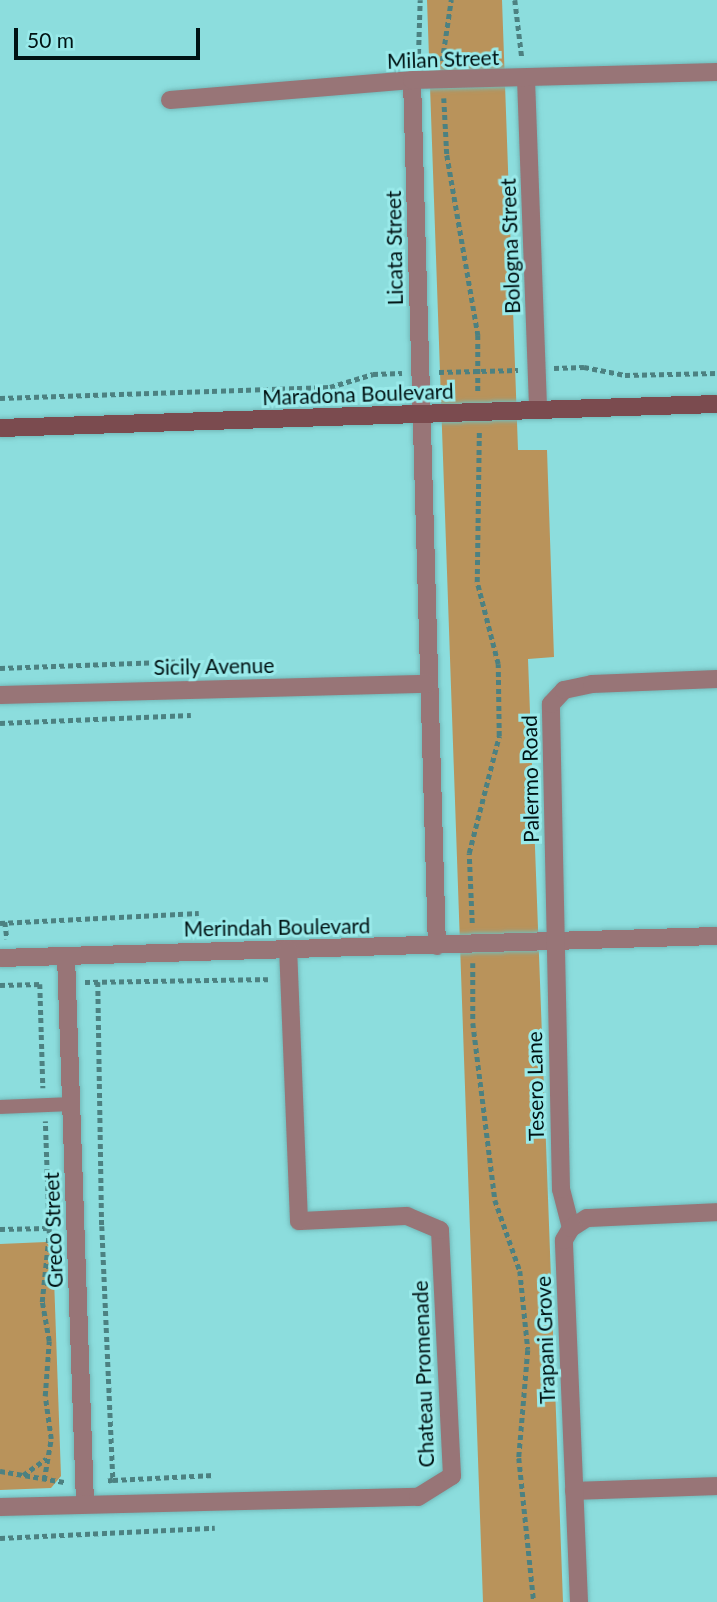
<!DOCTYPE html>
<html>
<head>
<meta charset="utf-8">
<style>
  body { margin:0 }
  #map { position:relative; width:717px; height:1602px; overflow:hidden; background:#8cdddd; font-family:Lato,sans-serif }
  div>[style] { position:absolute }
  .green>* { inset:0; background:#b9935b }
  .path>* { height:4.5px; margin-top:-2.25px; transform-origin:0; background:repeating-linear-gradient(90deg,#4c8181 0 5px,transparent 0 8.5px) }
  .roads { filter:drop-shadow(0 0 2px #73b9b9) drop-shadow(0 0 2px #73b9b9) }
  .lane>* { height:14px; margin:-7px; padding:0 7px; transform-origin:7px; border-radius:7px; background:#987577 }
  .street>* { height:18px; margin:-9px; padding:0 9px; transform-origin:9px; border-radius:9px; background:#987577 }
  .secondary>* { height:18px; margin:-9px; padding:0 9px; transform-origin:9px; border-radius:9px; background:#7b4b4f }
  span { translate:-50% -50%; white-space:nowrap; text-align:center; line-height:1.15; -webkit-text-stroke:6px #99eaea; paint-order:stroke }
  .street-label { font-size:21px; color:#001314 }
  .scale { position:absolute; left:14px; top:28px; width:186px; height:32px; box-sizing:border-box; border:4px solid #001314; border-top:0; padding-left:9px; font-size:21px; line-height:24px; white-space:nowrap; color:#001314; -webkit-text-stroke:5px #99eaea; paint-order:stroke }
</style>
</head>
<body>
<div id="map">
  <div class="green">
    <div style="clip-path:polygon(427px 0,502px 0,518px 450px,547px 450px,554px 657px,528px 659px,563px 1602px,483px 1602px)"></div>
    <div style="clip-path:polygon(46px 1242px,53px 1250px,61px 1476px,51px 1488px,0 1490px,0 1244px)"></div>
  </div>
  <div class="path">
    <div style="left:515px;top:0;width:58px;rotate:83.1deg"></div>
    <div style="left:442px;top:61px;width:62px;rotate:-81.6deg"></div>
    <div style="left:418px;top:62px;width:62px;rotate:-88.2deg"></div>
    <div style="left:444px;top:98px;width:57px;rotate:87deg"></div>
    <div style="left:447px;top:155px;width:183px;rotate:80.2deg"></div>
    <div style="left:478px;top:335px;width:59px;rotate:90deg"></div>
    <div style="left:554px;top:368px;width:30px;rotate:-2deg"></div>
    <div style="left:584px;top:367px;width:42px;rotate:11deg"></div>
    <div style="left:625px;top:375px;width:92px;rotate:-1.2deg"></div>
    <div style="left:439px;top:372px;width:79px;rotate:-1.5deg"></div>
    <div style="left:0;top:398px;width:330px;rotate:-1.9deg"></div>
    <div style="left:330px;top:387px;width:45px;rotate:-16.8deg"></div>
    <div style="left:373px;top:374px;width:29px;rotate:-2deg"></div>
    <div style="left:0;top:668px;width:190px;rotate:-2.1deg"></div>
    <div style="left:0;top:723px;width:191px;rotate:-2.4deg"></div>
    <div style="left:5px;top:922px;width:17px;rotate:83deg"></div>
    <div style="left:0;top:923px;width:199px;rotate:-2.9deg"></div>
    <div style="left:472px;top:923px;width:70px;rotate:-92.5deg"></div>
    <div style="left:469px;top:853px;width:121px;rotate:-75.6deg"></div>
    <div style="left:499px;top:736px;width:72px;rotate:-90.8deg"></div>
    <div style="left:498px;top:664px;width:85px;rotate:-104.4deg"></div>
    <div style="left:477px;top:582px;width:151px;rotate:-89.2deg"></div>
    <div style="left:473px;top:963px;width:60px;rotate:90deg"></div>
    <div style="left:473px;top:1023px;width:178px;rotate:82.9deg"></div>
    <div style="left:495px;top:1200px;width:75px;rotate:70.6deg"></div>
    <div style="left:520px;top:1271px;width:79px;rotate:84.2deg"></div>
    <div style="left:528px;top:1350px;width:108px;rotate:94.8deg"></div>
    <div style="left:519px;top:1458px;width:145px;rotate:84.1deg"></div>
    <div style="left:85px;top:982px;width:183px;rotate:-0.9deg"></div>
    <div style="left:98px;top:982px;width:244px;rotate:89.1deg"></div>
    <div style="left:102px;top:1226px;width:254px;rotate:87.5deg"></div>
    <div style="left:113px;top:1480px;width:8px;rotate:166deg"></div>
    <div style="left:40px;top:984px;width:104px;rotate:88.3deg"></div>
    <div style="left:0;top:985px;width:41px;rotate:-1.4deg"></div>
    <div style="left:0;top:1229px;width:48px;rotate:-1.2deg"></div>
    <div style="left:0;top:1471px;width:65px;rotate:9.8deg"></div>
    <div style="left:23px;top:1475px;width:28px;rotate:-35deg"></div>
    <div style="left:44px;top:1480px;width:42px;rotate:-80.3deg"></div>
    <div style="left:51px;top:1439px;width:43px;rotate:-97.9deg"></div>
    <div style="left:45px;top:1396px;width:55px;rotate:-85.8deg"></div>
    <div style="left:49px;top:1341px;width:40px;rotate:-100deg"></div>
    <div style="left:42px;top:1302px;width:69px;rotate:-84.2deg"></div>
    <div style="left:49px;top:1233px;width:112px;rotate:-92deg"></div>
    <div style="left:113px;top:1480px;width:101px;rotate:-2.8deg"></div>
    <div style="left:0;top:1538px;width:215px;rotate:-2.7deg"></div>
  </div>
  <div class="roads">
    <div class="lane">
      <div style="left:0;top:1107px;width:71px;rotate:-2.4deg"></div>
    </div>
    <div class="street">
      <div style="left:526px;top:79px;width:331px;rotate:87.9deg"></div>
      <div style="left:412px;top:80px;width:866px;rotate:88.35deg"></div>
      <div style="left:170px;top:100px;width:243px;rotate:-4.7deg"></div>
      <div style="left:412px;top:80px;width:305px;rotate:-1.5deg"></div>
      <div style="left:0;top:695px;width:428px;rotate:-1.5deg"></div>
      <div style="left:66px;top:956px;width:548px;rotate:88.01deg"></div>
      <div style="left:0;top:958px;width:717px;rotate:-1.76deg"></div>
      <div style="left:571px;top:1228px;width:40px;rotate:-104.4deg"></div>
      <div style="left:561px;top:1189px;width:485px;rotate:-91.2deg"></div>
      <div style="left:551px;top:704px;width:19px;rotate:-47deg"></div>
      <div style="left:564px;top:690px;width:29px;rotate:-12deg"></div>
      <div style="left:592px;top:684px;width:125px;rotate:-2.3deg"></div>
      <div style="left:574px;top:1491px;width:143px;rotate:-2deg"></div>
      <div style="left:0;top:1507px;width:418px;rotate:-1.4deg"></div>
      <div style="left:418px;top:1497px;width:40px;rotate:-32deg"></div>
      <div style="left:452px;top:1476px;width:246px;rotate:-92.8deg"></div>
      <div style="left:440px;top:1230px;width:36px;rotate:-157deg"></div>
      <div style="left:407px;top:1216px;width:108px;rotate:177.3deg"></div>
      <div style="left:299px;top:1221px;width:272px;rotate:-92.3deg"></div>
      <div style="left:579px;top:1602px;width:362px;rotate:-92.4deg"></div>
      <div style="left:564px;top:1240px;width:14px;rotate:-60deg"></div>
      <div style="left:571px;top:1228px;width:19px;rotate:-32deg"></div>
      <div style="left:587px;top:1218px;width:130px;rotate:-2.6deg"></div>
    </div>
    <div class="secondary">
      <div style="left:0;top:428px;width:717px;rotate:-1.92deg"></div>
    </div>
  </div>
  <div class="street-label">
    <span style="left:443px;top:59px;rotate:-2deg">Milan Street</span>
    <span style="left:510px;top:246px;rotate:-92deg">Bologna Street</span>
    <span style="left:394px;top:248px;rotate:-91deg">Licata Street</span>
    <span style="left:358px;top:394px;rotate:-2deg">Maradona Boulevard</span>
    <span style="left:214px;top:666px;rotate:-1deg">Sicily Avenue</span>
    <span style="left:530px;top:779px;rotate:-91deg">Palermo Road</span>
    <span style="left:277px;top:927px;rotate:-1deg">Merindah Boulevard</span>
    <span style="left:535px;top:1086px;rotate:-91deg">Tesero Lane</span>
    <span style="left:53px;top:1230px;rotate:-92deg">Greco Street</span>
    <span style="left:545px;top:1340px;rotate:-92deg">Trapani Grove</span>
    <span style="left:423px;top:1374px;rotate:-92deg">Chateau Promenade</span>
  </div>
  <div class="scale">50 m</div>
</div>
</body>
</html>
